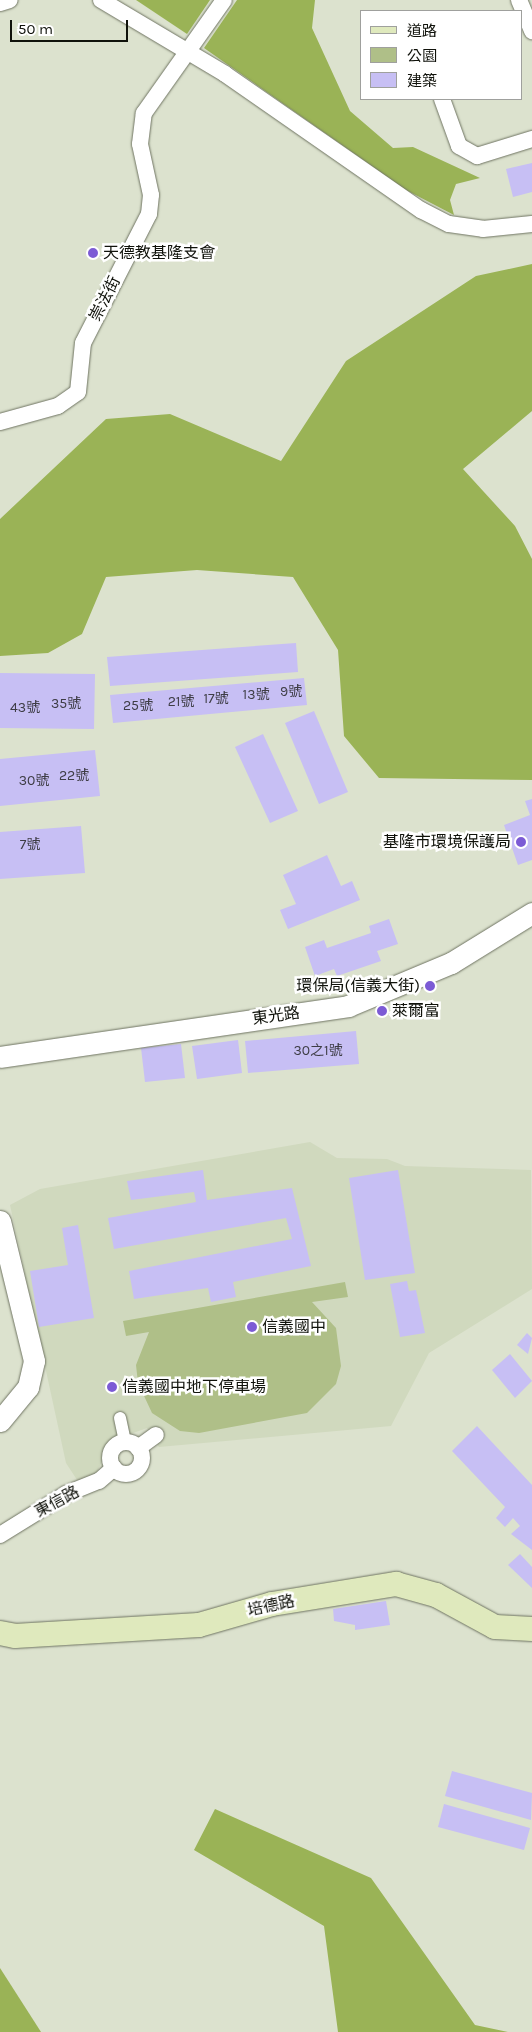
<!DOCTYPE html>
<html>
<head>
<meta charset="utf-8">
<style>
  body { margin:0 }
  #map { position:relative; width:532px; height:2032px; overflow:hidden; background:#dce2ce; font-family:Karla,"Noto Sans TC",sans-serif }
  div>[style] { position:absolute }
  .built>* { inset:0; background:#d0d9be }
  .green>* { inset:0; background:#afbf88 }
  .forest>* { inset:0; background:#9ab356 }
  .building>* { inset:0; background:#c7bff4 }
  .roads { filter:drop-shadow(0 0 1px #6f7462) drop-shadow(0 0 1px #6f7462) }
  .pedestrian>* { height:12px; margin:-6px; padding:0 6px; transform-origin:6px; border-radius:6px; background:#fff }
  .minor>* { height:16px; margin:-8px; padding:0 8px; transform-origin:8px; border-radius:8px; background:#fff }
  .minor>.ring { margin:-8px; padding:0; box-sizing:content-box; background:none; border:16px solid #fff; border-radius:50% }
  .tertiary>* { height:21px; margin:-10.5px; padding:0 10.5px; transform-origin:10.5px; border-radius:10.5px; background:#fff }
  .secondary>* { height:24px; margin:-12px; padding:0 12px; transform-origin:12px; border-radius:12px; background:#dfe9bd }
  .dots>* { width:14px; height:14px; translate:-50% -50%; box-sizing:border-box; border:2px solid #fff; border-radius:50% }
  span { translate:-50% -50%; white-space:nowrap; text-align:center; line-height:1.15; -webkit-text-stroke:5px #fff; paint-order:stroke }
  .number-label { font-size:14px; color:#3e3d45 }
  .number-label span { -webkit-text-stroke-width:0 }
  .poi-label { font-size:16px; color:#10120b }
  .left { translate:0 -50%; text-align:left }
  .right { translate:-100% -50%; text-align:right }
  .street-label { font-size:16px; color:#10120b }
  .legend { position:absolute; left:360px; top:10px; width:162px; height:90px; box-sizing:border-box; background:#fff; border:1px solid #9fa09d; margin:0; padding:6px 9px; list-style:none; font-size:15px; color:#10120b }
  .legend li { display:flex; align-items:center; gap:10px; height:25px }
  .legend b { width:25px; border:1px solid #9fa09d }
  .scale { position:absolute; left:10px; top:20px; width:118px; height:22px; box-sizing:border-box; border:2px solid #10120b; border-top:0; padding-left:6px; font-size:15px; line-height:18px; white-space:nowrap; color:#10120b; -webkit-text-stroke:4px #fff; paint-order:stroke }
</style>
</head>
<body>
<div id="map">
  <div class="built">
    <div style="clip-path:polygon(310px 1142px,337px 1158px,387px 1159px,405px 1166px,531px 1170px,532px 1289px,429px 1353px,391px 1426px,159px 1447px,147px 1428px,111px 1441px,95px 1477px,81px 1486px,66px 1463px,10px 1205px,40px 1189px)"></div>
  </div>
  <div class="green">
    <div style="clip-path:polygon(345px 1282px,348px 1297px,312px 1302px,336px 1328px,341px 1366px,336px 1384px,307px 1413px,199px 1433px,180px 1431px,152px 1413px,138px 1383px,136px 1365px,149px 1332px,126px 1336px,123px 1321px)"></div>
  </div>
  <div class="forest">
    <div style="clip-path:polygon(136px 0,210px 0,187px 34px)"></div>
    <div style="clip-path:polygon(237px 0,315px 0,312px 28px,350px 111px,393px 148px,413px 147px,480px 178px,456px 184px,450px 200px,454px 215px,406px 190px,204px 48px)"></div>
    <div style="clip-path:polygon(532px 264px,532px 411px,463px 469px,515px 526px,532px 559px,532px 780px,379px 778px,344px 736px,338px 650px,293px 577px,197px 570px,106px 577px,82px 634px,48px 653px,0 656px,0 519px,106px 419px,170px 414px,281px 461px,346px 361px,476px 276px)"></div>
    <div style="clip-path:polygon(215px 1809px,371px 1878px,475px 2025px,508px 2032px,338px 2032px,324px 1926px,194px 1850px)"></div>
    <div style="clip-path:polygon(0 1968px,41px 2032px,0 2032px)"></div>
  </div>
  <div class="building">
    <div style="clip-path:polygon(532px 163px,532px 192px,513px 197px,506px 169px)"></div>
    <div style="clip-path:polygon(296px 643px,298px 672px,110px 686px,107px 657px)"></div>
    <div style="clip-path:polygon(0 673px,95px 674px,94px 729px,0 728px)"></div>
    <div style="clip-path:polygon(304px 678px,307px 705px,113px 723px,110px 695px)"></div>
    <div style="clip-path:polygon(314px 711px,348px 792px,319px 804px,285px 723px)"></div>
    <div style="clip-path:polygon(263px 734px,298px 811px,270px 823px,235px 747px)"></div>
    <div style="clip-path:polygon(95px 750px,100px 796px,0 806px,0 759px)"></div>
    <div style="clip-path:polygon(532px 799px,532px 860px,518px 865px,504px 825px,530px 815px,525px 801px)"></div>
    <div style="clip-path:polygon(81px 826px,85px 873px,0 879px,0 832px)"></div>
    <div style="clip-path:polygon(327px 855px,341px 886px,352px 881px,360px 900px,288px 929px,280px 910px,296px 904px,283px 875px)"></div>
    <div style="clip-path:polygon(389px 919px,398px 944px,377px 951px,381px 961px,337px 976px,334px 969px,315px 976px,305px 947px,324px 940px,327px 948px,371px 933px,369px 926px)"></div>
    <div style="clip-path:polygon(356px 1031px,359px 1064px,248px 1073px,245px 1041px)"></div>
    <div style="clip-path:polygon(238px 1040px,242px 1073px,197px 1079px,192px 1046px)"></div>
    <div style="clip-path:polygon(181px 1044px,185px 1078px,145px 1082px,141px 1048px)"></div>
    <div style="clip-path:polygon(203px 1170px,207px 1200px,292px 1188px,311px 1266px,233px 1282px,236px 1297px,211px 1302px,208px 1288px,134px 1299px,129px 1271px,292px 1239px,286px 1218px,114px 1249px,108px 1218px,196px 1202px,194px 1192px,131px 1200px,127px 1181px)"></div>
    <div style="clip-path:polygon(398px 1170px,415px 1273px,365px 1280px,349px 1178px)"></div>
    <div style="clip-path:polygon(78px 1225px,94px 1318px,39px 1327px,30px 1271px,68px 1265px,62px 1228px)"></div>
    <div style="clip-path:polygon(407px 1281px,409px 1291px,416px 1290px,425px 1333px,400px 1337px,390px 1284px)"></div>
    <div style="clip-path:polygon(527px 1333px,532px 1338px,528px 1354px,517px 1345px)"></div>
    <div style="clip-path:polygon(510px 1354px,532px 1381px,515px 1398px,492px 1370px)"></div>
    <div style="clip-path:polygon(477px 1426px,532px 1485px,532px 1550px,511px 1534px,520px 1526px,513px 1518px,505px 1527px,496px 1518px,505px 1507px,452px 1451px)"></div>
    <div style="clip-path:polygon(520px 1554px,532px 1567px,532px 1588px,508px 1565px)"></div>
    <div style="clip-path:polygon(386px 1601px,390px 1625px,355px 1630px,355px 1625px,334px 1621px,333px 1609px)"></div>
    <div style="clip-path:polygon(452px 1771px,532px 1793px,531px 1820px,445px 1796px)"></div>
    <div style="clip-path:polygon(444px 1804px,530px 1828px,524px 1850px,438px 1827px)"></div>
  </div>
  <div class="roads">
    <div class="pedestrian">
      <div style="left:120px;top:1418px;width:25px;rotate:78deg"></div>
    </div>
    <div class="minor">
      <div style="left:101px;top:0;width:144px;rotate:30.8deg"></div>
      <div style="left:225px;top:74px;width:239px;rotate:34.8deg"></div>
      <div style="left:421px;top:210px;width:31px;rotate:27deg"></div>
      <div style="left:449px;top:224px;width:34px;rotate:8deg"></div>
      <div style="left:483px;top:229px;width:49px;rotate:-5.8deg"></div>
      <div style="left:519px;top:0;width:34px;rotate:67deg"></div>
      <div style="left:0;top:3px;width:10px;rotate:-17deg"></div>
      <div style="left:442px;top:99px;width:50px;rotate:70.1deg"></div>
      <div style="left:459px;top:146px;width:21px;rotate:29deg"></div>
      <div style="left:477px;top:156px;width:58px;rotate:-17.2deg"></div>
      <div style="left:0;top:422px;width:60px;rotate:-15.4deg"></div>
      <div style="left:58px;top:406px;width:24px;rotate:-35deg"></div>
      <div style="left:78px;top:392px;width:49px;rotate:-84.2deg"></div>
      <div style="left:83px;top:343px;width:145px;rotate:-62.9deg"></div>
      <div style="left:149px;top:214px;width:19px;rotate:-84deg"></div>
      <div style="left:151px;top:195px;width:52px;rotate:-102.2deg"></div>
      <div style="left:140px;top:144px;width:31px;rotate:-83deg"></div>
      <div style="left:144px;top:113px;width:138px;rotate:-54.7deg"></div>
      <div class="ring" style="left:110px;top:1442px;width:16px;height:16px"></div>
      <div style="left:138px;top:1448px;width:22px;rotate:-36deg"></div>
      <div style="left:0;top:1535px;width:78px;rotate:-31.8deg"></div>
      <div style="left:66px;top:1494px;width:35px;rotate:-22deg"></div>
      <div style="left:99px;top:1481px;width:20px;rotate:-41deg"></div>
    </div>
    <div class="tertiary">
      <div style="left:0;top:1057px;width:352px;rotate:-8.3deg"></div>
      <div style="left:348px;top:1006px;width:112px;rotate:-22.7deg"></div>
      <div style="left:451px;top:963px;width:95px;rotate:-31.7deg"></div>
      <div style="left:0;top:1221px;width:144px;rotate:76.3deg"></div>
      <div style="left:34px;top:1361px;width:27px;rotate:103deg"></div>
      <div style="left:28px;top:1387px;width:44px;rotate:129.5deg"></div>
    </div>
    <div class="secondary">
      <div style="left:0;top:1633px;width:15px;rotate:11deg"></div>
      <div style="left:15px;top:1636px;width:184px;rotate:-3.4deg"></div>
      <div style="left:199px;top:1625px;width:76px;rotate:-16deg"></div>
      <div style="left:272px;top:1604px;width:126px;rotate:-9.2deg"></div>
      <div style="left:396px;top:1584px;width:41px;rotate:15.4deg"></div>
      <div style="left:436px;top:1595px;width:67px;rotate:28.5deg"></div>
      <div style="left:495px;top:1627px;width:37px;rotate:3deg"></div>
    </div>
  </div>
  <div class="dots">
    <div style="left:93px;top:253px;background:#7c5bd5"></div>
    <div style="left:521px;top:842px;background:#7c5bd5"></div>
    <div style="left:430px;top:986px;background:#7c5bd5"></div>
    <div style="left:382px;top:1011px;background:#7c5bd5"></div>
    <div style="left:252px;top:1327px;background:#7c5bd5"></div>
    <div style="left:112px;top:1387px;background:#7c5bd5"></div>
  </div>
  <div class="number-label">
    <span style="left:291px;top:692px">9號</span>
    <span style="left:256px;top:695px">13號</span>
    <span style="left:216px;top:699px">17號</span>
    <span style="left:181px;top:702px">21號</span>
    <span style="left:66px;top:704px">35號</span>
    <span style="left:138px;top:706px">25號</span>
    <span style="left:25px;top:708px">43號</span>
    <span style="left:74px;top:776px">22號</span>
    <span style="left:34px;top:781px">30號</span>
    <span style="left:30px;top:845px">7號</span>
    <span style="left:318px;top:1051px">30之1號</span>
  </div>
  <div class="poi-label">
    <span class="left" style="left:103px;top:253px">天德教基隆支會</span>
    <span class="right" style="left:511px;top:842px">基隆市環境保護局</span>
    <span class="right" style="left:420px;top:986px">環保局(信義大街)</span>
    <span class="left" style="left:392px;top:1011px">萊爾富</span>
    <span class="left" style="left:262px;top:1327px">信義國中</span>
    <span class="left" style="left:122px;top:1387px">信義國中地下停車場</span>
  </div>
  <div class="street-label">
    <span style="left:105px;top:299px;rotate:-63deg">崇法街</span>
    <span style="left:276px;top:1016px;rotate:-8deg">東光路</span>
    <span style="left:57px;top:1502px;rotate:-28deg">東信路</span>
    <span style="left:271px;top:1606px;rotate:-12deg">培德路</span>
  </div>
  <ul class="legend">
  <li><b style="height:6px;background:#dfe9bd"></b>道路</li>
  <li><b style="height:14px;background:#afbf88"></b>公園</li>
  <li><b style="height:14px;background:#c7bff4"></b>建築</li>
  </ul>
  <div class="scale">50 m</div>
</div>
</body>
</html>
